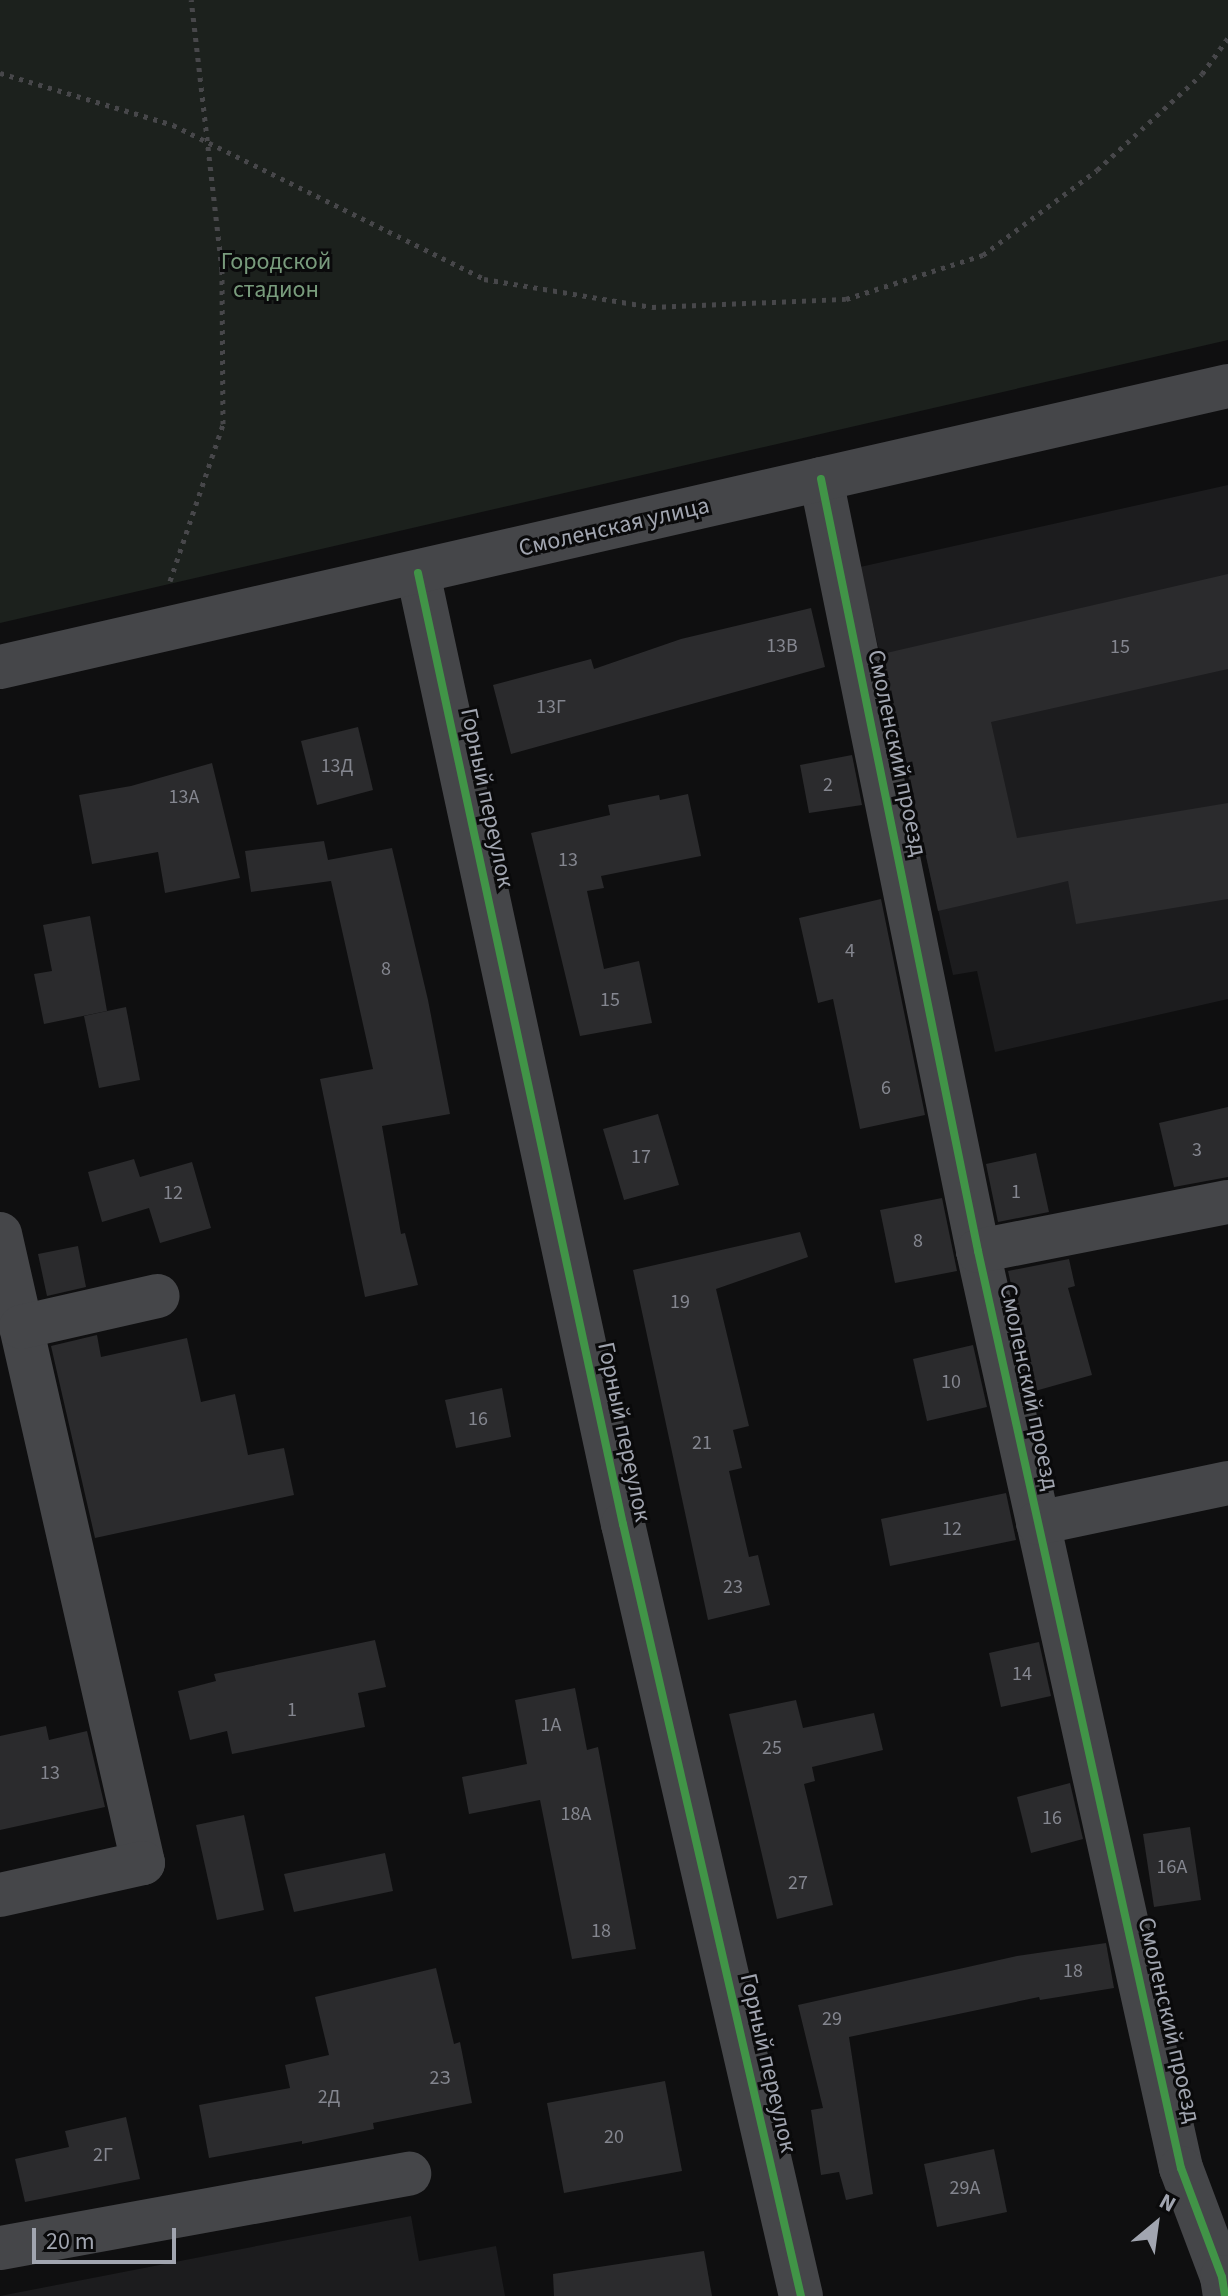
<!DOCTYPE html>
<html>
<head>
<meta charset="utf-8">
<style>
  body { margin:0 }
  #map { position:relative; width:1228px; height:2296px; overflow:hidden; background:#0f0f10; font-family:"Source Sans 3",sans-serif }
  div>[style] { position:absolute }
  .built>* { inset:0; background:#1c1c1e }
  .green>* { inset:0; background:#1c211d }
  .building>* { inset:0; background:#2b2b2d }
  .path>* { height:5px; margin-top:-2.5px; transform-origin:0; background:repeating-linear-gradient(90deg,#47474a 0 4px,transparent 0 10px) }
  .minor>* { height:44px; margin:-22px; padding:0 22px; transform-origin:22px; border-radius:22px; background:#454649 }
  .cycleway>* { height:8px; margin:-4px; padding:0 4px; transform-origin:4px; border-radius:4px; background:#419447 }
  span { translate:-50% -50%; white-space:nowrap; text-align:center; line-height:1.15; -webkit-text-stroke:6px #0a0a0b; paint-order:stroke }
  .number-label { font-size:20px; color:#84868f }
  .number-label span { -webkit-text-stroke-width:0 }
  .park-label { font-size:24px; color:#789b7c }
  .street-label { font-size:24px; color:#a1a5b0 }
  .north { position:absolute; left:1116px; top:2184px; width:80px; height:80px; -webkit-text-stroke:6px #0a0a0b; paint-order:stroke; rotate:29deg; font-size:22px; font-weight:700; line-height:32px; text-align:center; color:#a1a5b0 }
  .north::after { content:''; display:block; margin:auto; width:28px; height:36px; background:#a1a5b0; clip-path:polygon(50% 0,100% 100%,50% 72%,0 100%) }
  .scale { position:absolute; left:32px; top:2228px; width:144px; height:36px; box-sizing:border-box; border:4px solid #a1a5b0; border-top:0; padding-left:10px; font-size:24px; line-height:28px; white-space:nowrap; color:#a1a5b0; -webkit-text-stroke:6px #0a0a0b; paint-order:stroke }
</style>
</head>
<body>
<div id="map">
  <div class="built">
    <div style="clip-path:polygon(1228px 485px,1228px 999px,995px 1052px,977px 971px,953px 975px,860px 567px)"></div>
    <div style="clip-path:polygon(411px 2216px,419px 2261px,496px 2246px,505px 2296px,0 2296px)"></div>
  </div>
  <div class="green">
    <div style="clip-path:polygon(0 0,1228px 0,1228px 340px,0 623px)"></div>
  </div>
  <div class="building">
    <div style="clip-path:polygon(1228px 574px,1228px 669px,991px 722px,1017px 838px,1228px 803px,1228px 899px,1076px 924px,1068px 881px,938px 911px,882px 654px)"></div>
    <div style="clip-path:polygon(811px 608px,825px 667px,511px 754px,493px 685px,591px 659px,594px 669px,681px 639px)"></div>
    <div style="clip-path:polygon(358px 727px,373px 790px,317px 805px,301px 741px)"></div>
    <div style="clip-path:polygon(852px 755px,862px 805px,809px 813px,800px 765px)"></div>
    <div style="clip-path:polygon(212px 763px,240px 878px,165px 893px,158px 852px,92px 864px,79px 795px,131px 786px)"></div>
    <div style="clip-path:polygon(688px 794px,701px 856px,601px 876px,604px 888px,587px 891px,604px 969px,639px 961px,652px 1023px,580px 1036px,531px 833px,610px 815px,608px 805px,659px 795px,660px 800px)"></div>
    <div style="clip-path:polygon(324px 841px,328px 860px,392px 848px,428px 1000px,450px 1114px,382px 1126px,401px 1234px,405px 1233px,418px 1285px,365px 1297px,320px 1079px,373px 1069px,331px 881px,251px 892px,245px 851px)"></div>
    <div style="clip-path:polygon(881px 899px,925px 1115px,860px 1129px,833px 999px,818px 1003px,799px 918px)"></div>
    <div style="clip-path:polygon(90px 916px,107px 1011px,44px 1024px,34px 974px,52px 971px,43px 925px)"></div>
    <div style="clip-path:polygon(126px 1007px,140px 1080px,99px 1088px,84px 1016px)"></div>
    <div style="clip-path:polygon(1228px 1107px,1228px 1177px,1174px 1187px,1159px 1123px)"></div>
    <div style="clip-path:polygon(658px 1114px,679px 1185px,624px 1200px,603px 1129px)"></div>
    <div style="clip-path:polygon(1036px 1153px,1049px 1212px,998px 1222px,986px 1164px)"></div>
    <div style="clip-path:polygon(134px 1159px,140px 1177px,192px 1162px,211px 1228px,160px 1243px,149px 1208px,102px 1222px,88px 1172px)"></div>
    <div style="clip-path:polygon(942px 1198px,957px 1271px,895px 1283px,880px 1210px)"></div>
    <div style="clip-path:polygon(800px 1232px,808px 1257px,716px 1289px,749px 1426px,733px 1430px,742px 1468px,729px 1471px,749px 1557px,758px 1555px,770px 1605px,708px 1620px,633px 1270px)"></div>
    <div style="clip-path:polygon(78px 1246px,86px 1287px,47px 1296px,38px 1254px)"></div>
    <div style="clip-path:polygon(1069px 1259px,1075px 1286px,1068px 1288px,1092px 1375px,1035px 1391px,1008px 1271px)"></div>
    <div style="clip-path:polygon(97px 1335px,101px 1357px,187px 1338px,201px 1402px,235px 1394px,248px 1455px,284px 1448px,294px 1495px,95px 1538px,51px 1346px)"></div>
    <div style="clip-path:polygon(973px 1345px,987px 1407px,927px 1421px,913px 1359px)"></div>
    <div style="clip-path:polygon(502px 1388px,511px 1437px,456px 1448px,445px 1400px)"></div>
    <div style="clip-path:polygon(1006px 1493px,1016px 1540px,890px 1566px,881px 1519px)"></div>
    <div style="clip-path:polygon(375px 1640px,386px 1687px,358px 1693px,365px 1727px,232px 1754px,227px 1731px,190px 1740px,178px 1691px,216px 1681px,214px 1674px)"></div>
    <div style="clip-path:polygon(1039px 1642px,1051px 1696px,1001px 1707px,989px 1653px)"></div>
    <div style="clip-path:polygon(575px 1688px,587px 1750px,598px 1747px,636px 1949px,572px 1959px,540px 1800px,469px 1814px,462px 1777px,527px 1764px,515px 1700px)"></div>
    <div style="clip-path:polygon(796px 1700px,803px 1728px,874px 1713px,883px 1750px,812px 1767px,815px 1781px,804px 1784px,833px 1905px,777px 1919px,729px 1714px)"></div>
    <div style="clip-path:polygon(46px 1726px,49px 1740px,87px 1731px,105px 1807px,0 1830px,0 1736px)"></div>
    <div style="clip-path:polygon(1070px 1783px,1083px 1839px,1031px 1853px,1017px 1797px)"></div>
    <div style="clip-path:polygon(244px 1815px,264px 1910px,217px 1920px,196px 1825px)"></div>
    <div style="clip-path:polygon(1190px 1827px,1201px 1900px,1154px 1907px,1143px 1834px)"></div>
    <div style="clip-path:polygon(385px 1853px,393px 1891px,294px 1912px,284px 1874px)"></div>
    <div style="clip-path:polygon(1106px 1943px,1114px 1988px,1040px 2000px,1039px 1997px,849px 2037px,873px 2194px,846px 2200px,839px 2172px,821px 2175px,811px 2110px,823px 2108px,798px 2005px,1017px 1956px)"></div>
    <div style="clip-path:polygon(436px 1968px,454px 2044px,460px 2042px,472px 2103px,373px 2123px,374px 2129px,302px 2144px,302px 2141px,209px 2158px,199px 2105px,290px 2088px,285px 2065px,329px 2055px,315px 1997px)"></div>
    <div style="clip-path:polygon(665px 2081px,682px 2171px,564px 2193px,547px 2103px)"></div>
    <div style="clip-path:polygon(126px 2117px,140px 2179px,25px 2202px,15px 2159px,69px 2147px,65px 2131px)"></div>
    <div style="clip-path:polygon(994px 2149px,1007px 2212px,937px 2227px,924px 2164px)"></div>
    <div style="clip-path:polygon(704px 2251px,712px 2296px,554px 2296px,553px 2274px)"></div>
  </div>
  <div class="path">
    <div style="left:0;top:73px;width:181px;rotate:16.7deg"></div>
    <div style="left:173px;top:125px;width:347px;rotate:26.3deg"></div>
    <div style="left:484px;top:279px;width:170px;rotate:9.5deg"></div>
    <div style="left:652px;top:307px;width:194px;rotate:-2.4deg"></div>
    <div style="left:846px;top:299px;width:144px;rotate:-17.8deg"></div>
    <div style="left:983px;top:255px;width:142px;rotate:-36.7deg"></div>
    <div style="left:1097px;top:170px;width:142px;rotate:-42.4deg"></div>
    <div style="left:1202px;top:74px;width:44px;rotate:-54.2deg"></div>
    <div style="left:170px;top:581px;width:166px;rotate:-71.3deg"></div>
    <div style="left:223px;top:424px;width:154px;rotate:-90.4deg"></div>
    <div style="left:222px;top:270px;width:272px;rotate:-96.5deg"></div>
  </div>
  <div class="minor">
    <div style="left:821px;top:479px;width:788px;rotate:78.5deg"></div>
    <div style="left:978px;top:1251px;width:939px;rotate:77.52deg"></div>
    <div style="left:1181px;top:2168px;width:116px;rotate:69.4deg"></div>
    <div style="left:1222px;top:2277px;width:19px;rotate:81deg"></div>
    <div style="left:418px;top:573px;width:973px;rotate:77.84deg"></div>
    <div style="left:623px;top:1524px;width:792px;rotate:77.02deg"></div>
    <div style="left:0;top:667px;width:1260px;rotate:-12.89deg"></div>
    <div style="left:0;top:1234px;width:645px;rotate:77.19deg"></div>
    <div style="left:143px;top:1863px;width:147px;rotate:167.4deg"></div>
    <div style="left:978px;top:1251px;width:255px;rotate:-11.1deg"></div>
    <div style="left:21px;top:1327px;width:140px;rotate:-12.8deg"></div>
    <div style="left:1038px;top:1523px;width:194px;rotate:-11.9deg"></div>
    <div style="left:0;top:2248px;width:416px;rotate:-10.3deg"></div>
  </div>
  <div class="cycleway">
    <div style="left:821px;top:479px;width:788px;rotate:78.5deg"></div>
    <div style="left:978px;top:1251px;width:939px;rotate:77.52deg"></div>
    <div style="left:1181px;top:2168px;width:116px;rotate:69.4deg"></div>
    <div style="left:1222px;top:2277px;width:19px;rotate:81deg"></div>
    <div style="left:418px;top:573px;width:973px;rotate:77.84deg"></div>
    <div style="left:623px;top:1524px;width:792px;rotate:77.02deg"></div>
  </div>
  <div class="number-label">
    <span style="left:782px;top:646px">13В</span>
    <span style="left:1120px;top:647px">15</span>
    <span style="left:551px;top:707px">13Г</span>
    <span style="left:337px;top:766px">13Д</span>
    <span style="left:828px;top:785px">2</span>
    <span style="left:184px;top:797px">13А</span>
    <span style="left:568px;top:860px">13</span>
    <span style="left:850px;top:951px">4</span>
    <span style="left:386px;top:969px">8</span>
    <span style="left:610px;top:1000px">15</span>
    <span style="left:886px;top:1088px">6</span>
    <span style="left:1197px;top:1150px">3</span>
    <span style="left:641px;top:1157px">17</span>
    <span style="left:1016px;top:1192px">1</span>
    <span style="left:173px;top:1193px">12</span>
    <span style="left:918px;top:1241px">8</span>
    <span style="left:680px;top:1302px">19</span>
    <span style="left:951px;top:1382px">10</span>
    <span style="left:478px;top:1419px">16</span>
    <span style="left:702px;top:1443px">21</span>
    <span style="left:952px;top:1529px">12</span>
    <span style="left:733px;top:1587px">23</span>
    <span style="left:1022px;top:1674px">14</span>
    <span style="left:292px;top:1710px">1</span>
    <span style="left:551px;top:1725px">1А</span>
    <span style="left:772px;top:1748px">25</span>
    <span style="left:50px;top:1773px">13</span>
    <span style="left:576px;top:1814px">18А</span>
    <span style="left:1052px;top:1818px">16</span>
    <span style="left:1172px;top:1867px">16А</span>
    <span style="left:798px;top:1883px">27</span>
    <span style="left:601px;top:1931px">18</span>
    <span style="left:1073px;top:1971px">18</span>
    <span style="left:832px;top:2019px">29</span>
    <span style="left:440px;top:2078px">2З</span>
    <span style="left:329px;top:2097px">2Д</span>
    <span style="left:614px;top:2137px">20</span>
    <span style="left:103px;top:2155px">2Г</span>
    <span style="left:965px;top:2188px">29А</span>
  </div>
  <div class="park-label">
    <span style="left:276px;top:276px">Городской<br>стадион</span>
  </div>
  <div class="street-label">
    <span style="left:614px;top:527px;rotate:-13deg">Смоленская улица</span>
    <span style="left:897px;top:753px;rotate:78deg">Смоленский проезд</span>
    <span style="left:487px;top:798px;rotate:78deg">Горный переулок</span>
    <span style="left:1029px;top:1387px;rotate:78deg">Смоленский проезд</span>
    <span style="left:624px;top:1432px;rotate:78deg">Горный переулок</span>
    <span style="left:1169px;top:2020px;rotate:77deg">Смоленский проезд</span>
    <span style="left:768px;top:2063px;rotate:77deg">Горный переулок</span>
  </div>
  <div class="north">N</div>
  <div class="scale">20 m</div>
</div>
</body>
</html>
